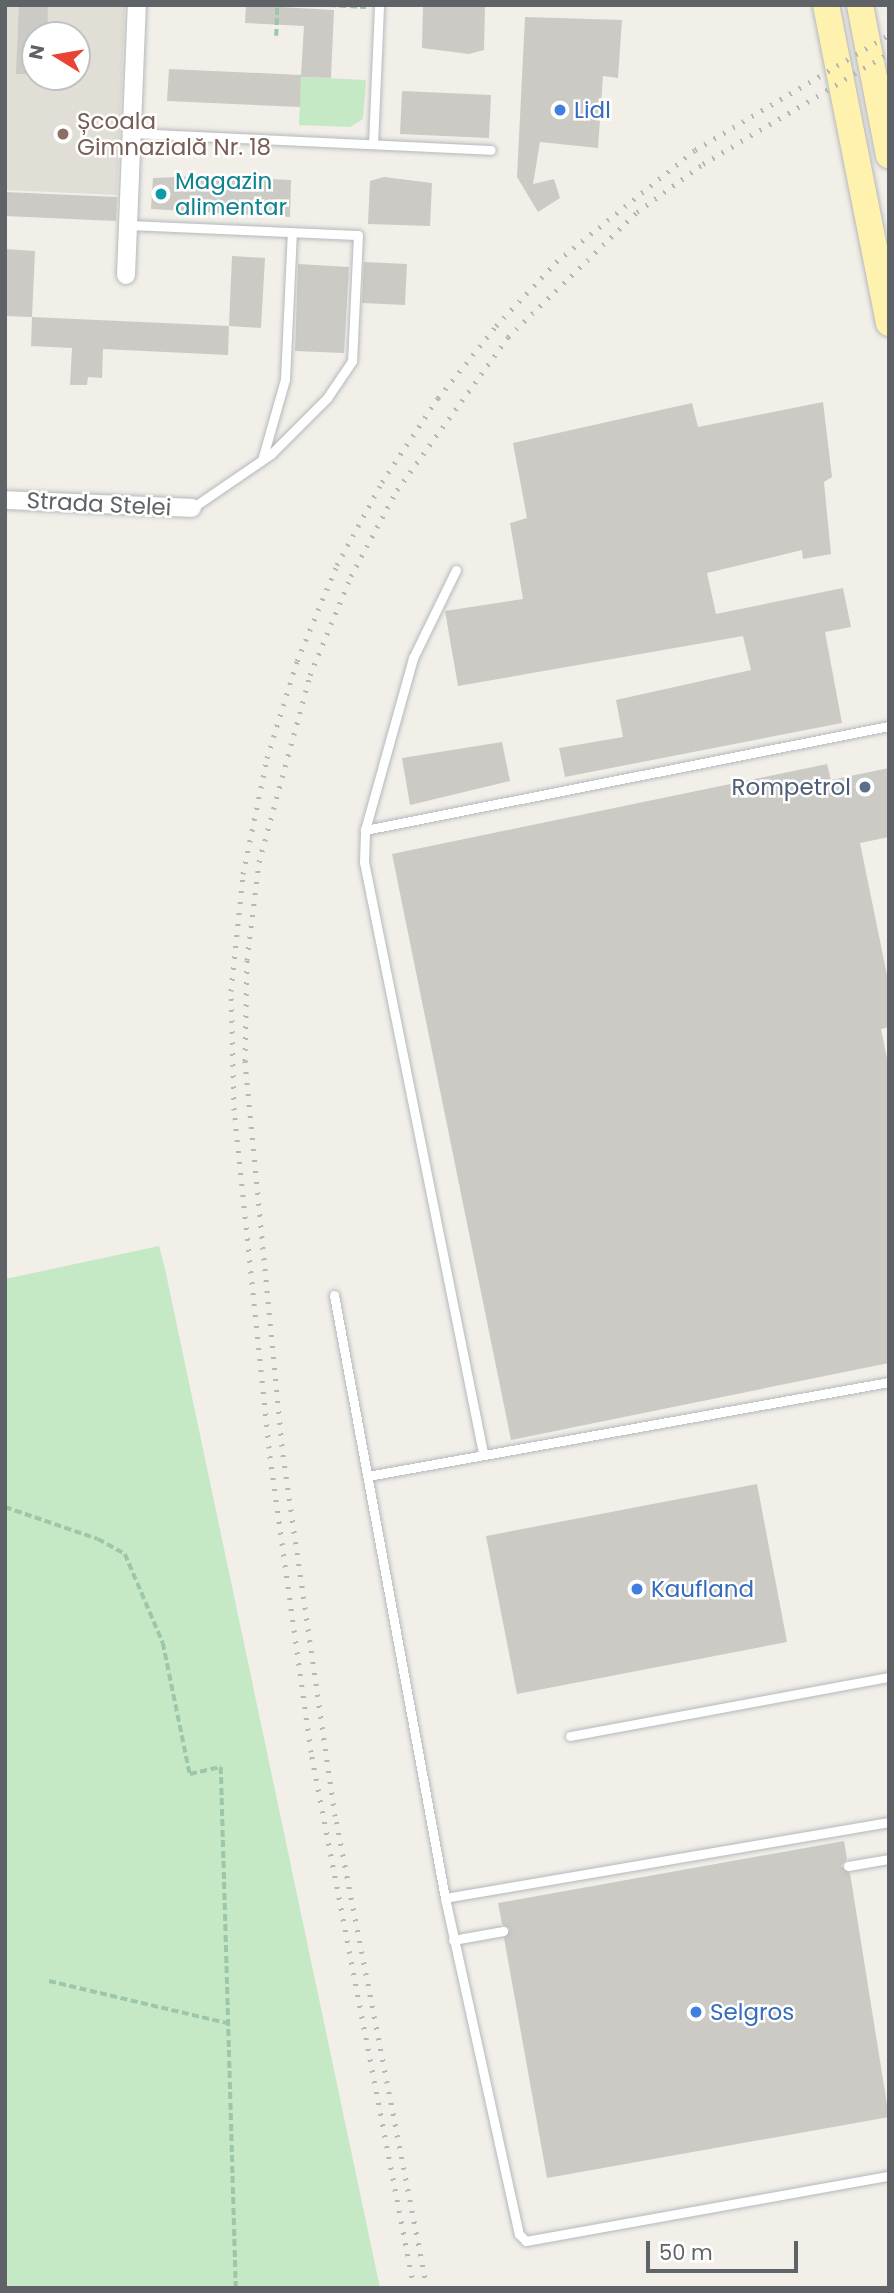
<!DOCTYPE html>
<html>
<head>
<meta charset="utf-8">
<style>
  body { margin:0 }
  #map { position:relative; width:894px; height:2293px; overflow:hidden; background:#f1efe8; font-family:Poppins,sans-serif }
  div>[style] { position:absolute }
  .education>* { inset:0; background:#e1ded6 }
  .green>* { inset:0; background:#c5e8c5 }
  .building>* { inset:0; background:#cccac5 }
  .path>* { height:3.5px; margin-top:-1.75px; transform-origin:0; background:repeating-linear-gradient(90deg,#9cc7a9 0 7px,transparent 0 10.5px) }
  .roads { filter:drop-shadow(0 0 2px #b5b8bc) drop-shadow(0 0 2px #b5b8bc) }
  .lane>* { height:9px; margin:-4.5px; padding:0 4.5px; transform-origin:4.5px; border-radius:4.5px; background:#fff }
  .street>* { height:18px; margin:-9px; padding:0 9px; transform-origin:9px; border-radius:9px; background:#fff }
  .primary>* { height:26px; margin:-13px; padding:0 13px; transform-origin:13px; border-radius:13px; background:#fff2af }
  .rail>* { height:5px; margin-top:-2.5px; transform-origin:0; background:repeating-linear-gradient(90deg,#b6b7b8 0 2px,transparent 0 11px) }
  .dots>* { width:19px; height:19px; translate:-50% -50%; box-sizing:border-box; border:4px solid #fff; border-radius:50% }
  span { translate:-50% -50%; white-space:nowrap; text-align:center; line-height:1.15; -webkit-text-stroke:5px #fff; paint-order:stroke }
  .shop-label { font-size:23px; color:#366cbe }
  .left { translate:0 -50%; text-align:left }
  .education-label { font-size:23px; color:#785e54 }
  .culture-label { font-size:23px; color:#0d838f }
  .street-label { font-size:23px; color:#5f6368 }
  .service-label { font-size:23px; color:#4e5e75 }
  .right { translate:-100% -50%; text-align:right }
  .frame { position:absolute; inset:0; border:7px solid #5f6368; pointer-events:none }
  .north { position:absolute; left:21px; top:21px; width:70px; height:70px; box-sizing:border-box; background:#fff; border:2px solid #bfc1c3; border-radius:50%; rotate:281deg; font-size:19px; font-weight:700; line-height:28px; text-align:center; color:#5f6368 }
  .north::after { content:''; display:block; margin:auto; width:24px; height:32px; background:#ea4335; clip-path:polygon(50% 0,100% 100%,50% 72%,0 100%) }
  .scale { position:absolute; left:646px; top:2241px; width:152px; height:32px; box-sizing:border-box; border:4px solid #5f6368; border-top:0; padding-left:9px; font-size:21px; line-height:24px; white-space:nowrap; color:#5f6368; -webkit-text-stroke:5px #fff; paint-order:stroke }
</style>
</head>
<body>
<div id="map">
  <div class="education">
    <div style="clip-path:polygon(evenodd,5px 5px,125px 5px,117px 195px,5px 190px,5px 5px,35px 35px,77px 35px,77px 77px,35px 77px,35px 35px)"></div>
  </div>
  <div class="green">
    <div style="clip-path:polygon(301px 77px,366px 80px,363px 119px,350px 127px,299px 125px)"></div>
    <div style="clip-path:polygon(159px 1246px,165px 1269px,380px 2288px,5px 2288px,5px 1279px)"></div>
  </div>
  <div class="building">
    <div style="clip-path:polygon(19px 5px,48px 5px,47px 35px,35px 35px,35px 74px,16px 74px)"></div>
    <div style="clip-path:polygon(246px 5px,334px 10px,331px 78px,301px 77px,300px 107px,167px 101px,169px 69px,301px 75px,304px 26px,245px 23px)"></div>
    <div style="clip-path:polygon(423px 5px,485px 6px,484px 50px,469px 54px,422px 48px)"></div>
    <div style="clip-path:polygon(525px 17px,622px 20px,618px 78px,603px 76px,598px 148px,540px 142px,533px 184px,554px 179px,560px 198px,538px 212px,517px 177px)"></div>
    <div style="clip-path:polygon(402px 91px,491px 95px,489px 138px,400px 134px)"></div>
    <div style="clip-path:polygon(201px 176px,291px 180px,290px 217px,151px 209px,153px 178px)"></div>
    <div style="clip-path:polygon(384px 177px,432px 183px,430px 226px,368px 224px,370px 181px)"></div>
    <div style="clip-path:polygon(5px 192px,117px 197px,116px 221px,5px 216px)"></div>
    <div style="clip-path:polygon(5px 249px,35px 251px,32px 317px,5px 316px)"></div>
    <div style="clip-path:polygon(232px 256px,265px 258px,261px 328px,229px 326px)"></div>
    <div style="clip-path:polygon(364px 262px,407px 264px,405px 305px,362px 303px)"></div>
    <div style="clip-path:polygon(298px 264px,349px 267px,344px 353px,295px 351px)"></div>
    <div style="clip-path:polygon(32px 317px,229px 326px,228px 355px,103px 349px,102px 378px,88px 377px,87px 385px,70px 385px,72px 348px,31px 346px)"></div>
    <div style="clip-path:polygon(823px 402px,832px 477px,824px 482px,831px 554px,803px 559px,802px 550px,707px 573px,716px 614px,843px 588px,851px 627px,825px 632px,842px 723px,565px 777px,559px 748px,623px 737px,616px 700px,751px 670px,743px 636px,458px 686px,445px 611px,523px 599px,510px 523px,527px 518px,513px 443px,692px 403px,698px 427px)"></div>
    <div style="clip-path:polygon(502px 742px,510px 781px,410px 805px,402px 758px)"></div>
    <div style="clip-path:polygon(827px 764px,831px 780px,889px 768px,889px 837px,860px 843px,889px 985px,889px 1027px,881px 1029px,889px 1068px,889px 1363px,511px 1440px,392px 854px)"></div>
    <div style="clip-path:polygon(757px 1484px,787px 1642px,517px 1694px,486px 1536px)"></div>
    <div style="clip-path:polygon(844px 1841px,847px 1859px,841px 1866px,850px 1873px,889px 2117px,547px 2178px,504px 1938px,510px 1929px,502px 1924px,498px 1903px)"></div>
  </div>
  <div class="path">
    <div style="left:329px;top:5px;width:37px;rotate:3deg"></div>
    <div style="left:276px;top:36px;width:31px;rotate:-88deg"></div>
    <div style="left:5px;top:1507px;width:98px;rotate:19deg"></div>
    <div style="left:98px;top:1539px;width:31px;rotate:29deg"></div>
    <div style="left:125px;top:1554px;width:97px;rotate:66.9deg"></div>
    <div style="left:163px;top:1643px;width:134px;rotate:78.4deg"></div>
    <div style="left:190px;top:1774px;width:32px;rotate:-13deg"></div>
    <div style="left:221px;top:1767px;width:521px;rotate:88.35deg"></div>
    <div style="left:49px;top:1981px;width:183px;rotate:13.3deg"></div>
  </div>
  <div class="roads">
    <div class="lane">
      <div style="left:132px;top:133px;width:359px;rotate:2.7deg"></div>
      <div style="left:373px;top:144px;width:139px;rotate:-87.5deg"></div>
      <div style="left:128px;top:225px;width:230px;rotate:2.5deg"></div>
      <div style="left:358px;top:235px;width:126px;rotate:92.7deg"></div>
      <div style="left:352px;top:361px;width:45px;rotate:124deg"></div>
      <div style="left:327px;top:398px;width:79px;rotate:135deg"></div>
      <div style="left:271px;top:454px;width:96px;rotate:145.6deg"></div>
      <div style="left:262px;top:460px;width:84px;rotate:-74.1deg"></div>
      <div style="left:285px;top:379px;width:146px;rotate:-87.3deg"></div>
      <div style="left:365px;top:830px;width:179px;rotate:-74.4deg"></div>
      <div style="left:413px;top:658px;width:98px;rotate:-64deg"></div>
      <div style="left:334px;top:1295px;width:613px;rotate:79.57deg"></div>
      <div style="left:483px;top:1453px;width:603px;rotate:-101.38deg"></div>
      <div style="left:364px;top:862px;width:32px;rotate:-88deg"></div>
      <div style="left:365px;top:830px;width:534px;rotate:-11.23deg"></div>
      <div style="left:368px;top:1476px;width:529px;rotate:-10.23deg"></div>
      <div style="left:570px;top:1736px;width:324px;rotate:-10.5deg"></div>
      <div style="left:889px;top:1822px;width:450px;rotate:170.3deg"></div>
      <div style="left:445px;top:1898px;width:344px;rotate:77.6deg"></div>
      <div style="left:519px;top:2234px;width:10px;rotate:45deg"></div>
      <div style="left:526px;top:2241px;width:369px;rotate:-10.2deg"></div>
      <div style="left:848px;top:1866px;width:42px;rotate:-9.7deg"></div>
      <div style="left:453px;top:1940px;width:51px;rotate:-10.2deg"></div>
    </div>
    <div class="street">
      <div style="left:126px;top:275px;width:270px;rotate:-87.7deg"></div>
      <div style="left:5px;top:500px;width:187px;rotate:2.4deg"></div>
    </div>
    <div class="primary">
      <div style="left:826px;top:5px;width:324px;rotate:78.8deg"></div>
      <div style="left:860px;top:5px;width:153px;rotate:79.1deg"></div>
    </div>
  </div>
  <div class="rail">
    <div style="left:414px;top:2288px;width:546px;rotate:-100.88deg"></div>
    <div style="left:311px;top:1752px;width:307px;rotate:-97.9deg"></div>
    <div style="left:269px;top:1448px;width:340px;rotate:-95.9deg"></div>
    <div style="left:234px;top:1110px;width:119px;rotate:-91.4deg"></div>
    <div style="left:231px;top:991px;width:118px;rotate:-84.1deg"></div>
    <div style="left:243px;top:874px;width:118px;rotate:-78.3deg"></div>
    <div style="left:267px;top:758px;width:102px;rotate:-72.8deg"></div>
    <div style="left:297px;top:661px;width:104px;rotate:-67.4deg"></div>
    <div style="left:337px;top:565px;width:94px;rotate:-61.5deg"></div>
    <div style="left:382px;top:482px;width:101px;rotate:-56.3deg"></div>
    <div style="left:438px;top:398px;width:92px;rotate:-51.1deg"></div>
    <div style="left:496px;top:326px;width:88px;rotate:-46.8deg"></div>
    <div style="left:556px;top:262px;width:179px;rotate:-38.9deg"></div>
    <div style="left:695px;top:150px;width:226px;rotate:-30.7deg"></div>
    <div style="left:427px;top:2288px;width:481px;rotate:-101deg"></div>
    <div style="left:335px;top:1816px;width:374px;rotate:-98.2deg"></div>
    <div style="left:282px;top:1446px;width:387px;rotate:-95.5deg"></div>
    <div style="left:245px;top:1061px;width:101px;rotate:-88.9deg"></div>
    <div style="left:247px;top:960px;width:99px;rotate:-83deg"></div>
    <div style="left:259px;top:862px;width:194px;rotate:-74.7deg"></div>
    <div style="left:310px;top:675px;width:107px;rotate:-67.5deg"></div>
    <div style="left:351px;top:576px;width:98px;rotate:-61.9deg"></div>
    <div style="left:397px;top:490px;width:189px;rotate:-54deg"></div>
    <div style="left:508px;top:337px;width:180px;rotate:-44.1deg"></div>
    <div style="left:637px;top:212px;width:82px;rotate:-36deg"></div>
    <div style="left:703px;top:164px;width:217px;rotate:-30.8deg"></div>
  </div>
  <div class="dots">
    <div style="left:560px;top:110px;background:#3f7fe0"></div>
    <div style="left:63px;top:134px;background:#8d6e63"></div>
    <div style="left:161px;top:194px;background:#0f9aa8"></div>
    <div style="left:865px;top:787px;background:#5c6f8a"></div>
    <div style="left:637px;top:1589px;background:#3f7fe0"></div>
    <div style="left:696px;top:2012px;background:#3f7fe0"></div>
  </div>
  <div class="shop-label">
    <span class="left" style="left:574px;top:110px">Lidl</span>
    <span class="left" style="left:651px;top:1589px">Kaufland</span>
    <span class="left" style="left:710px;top:2012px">Selgros</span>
  </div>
  <div class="education-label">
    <span class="left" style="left:77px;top:134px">Școala<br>Gimnazială Nr. 18</span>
  </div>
  <div class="culture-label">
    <span class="left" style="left:175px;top:194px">Magazin<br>alimentar</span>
  </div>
  <div class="street-label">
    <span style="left:99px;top:504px;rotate:3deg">Strada Stelei</span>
  </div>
  <div class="service-label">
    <span class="right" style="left:851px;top:787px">Rompetrol</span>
  </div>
  <div class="frame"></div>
  <div class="north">N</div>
  <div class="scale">50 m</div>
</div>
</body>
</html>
